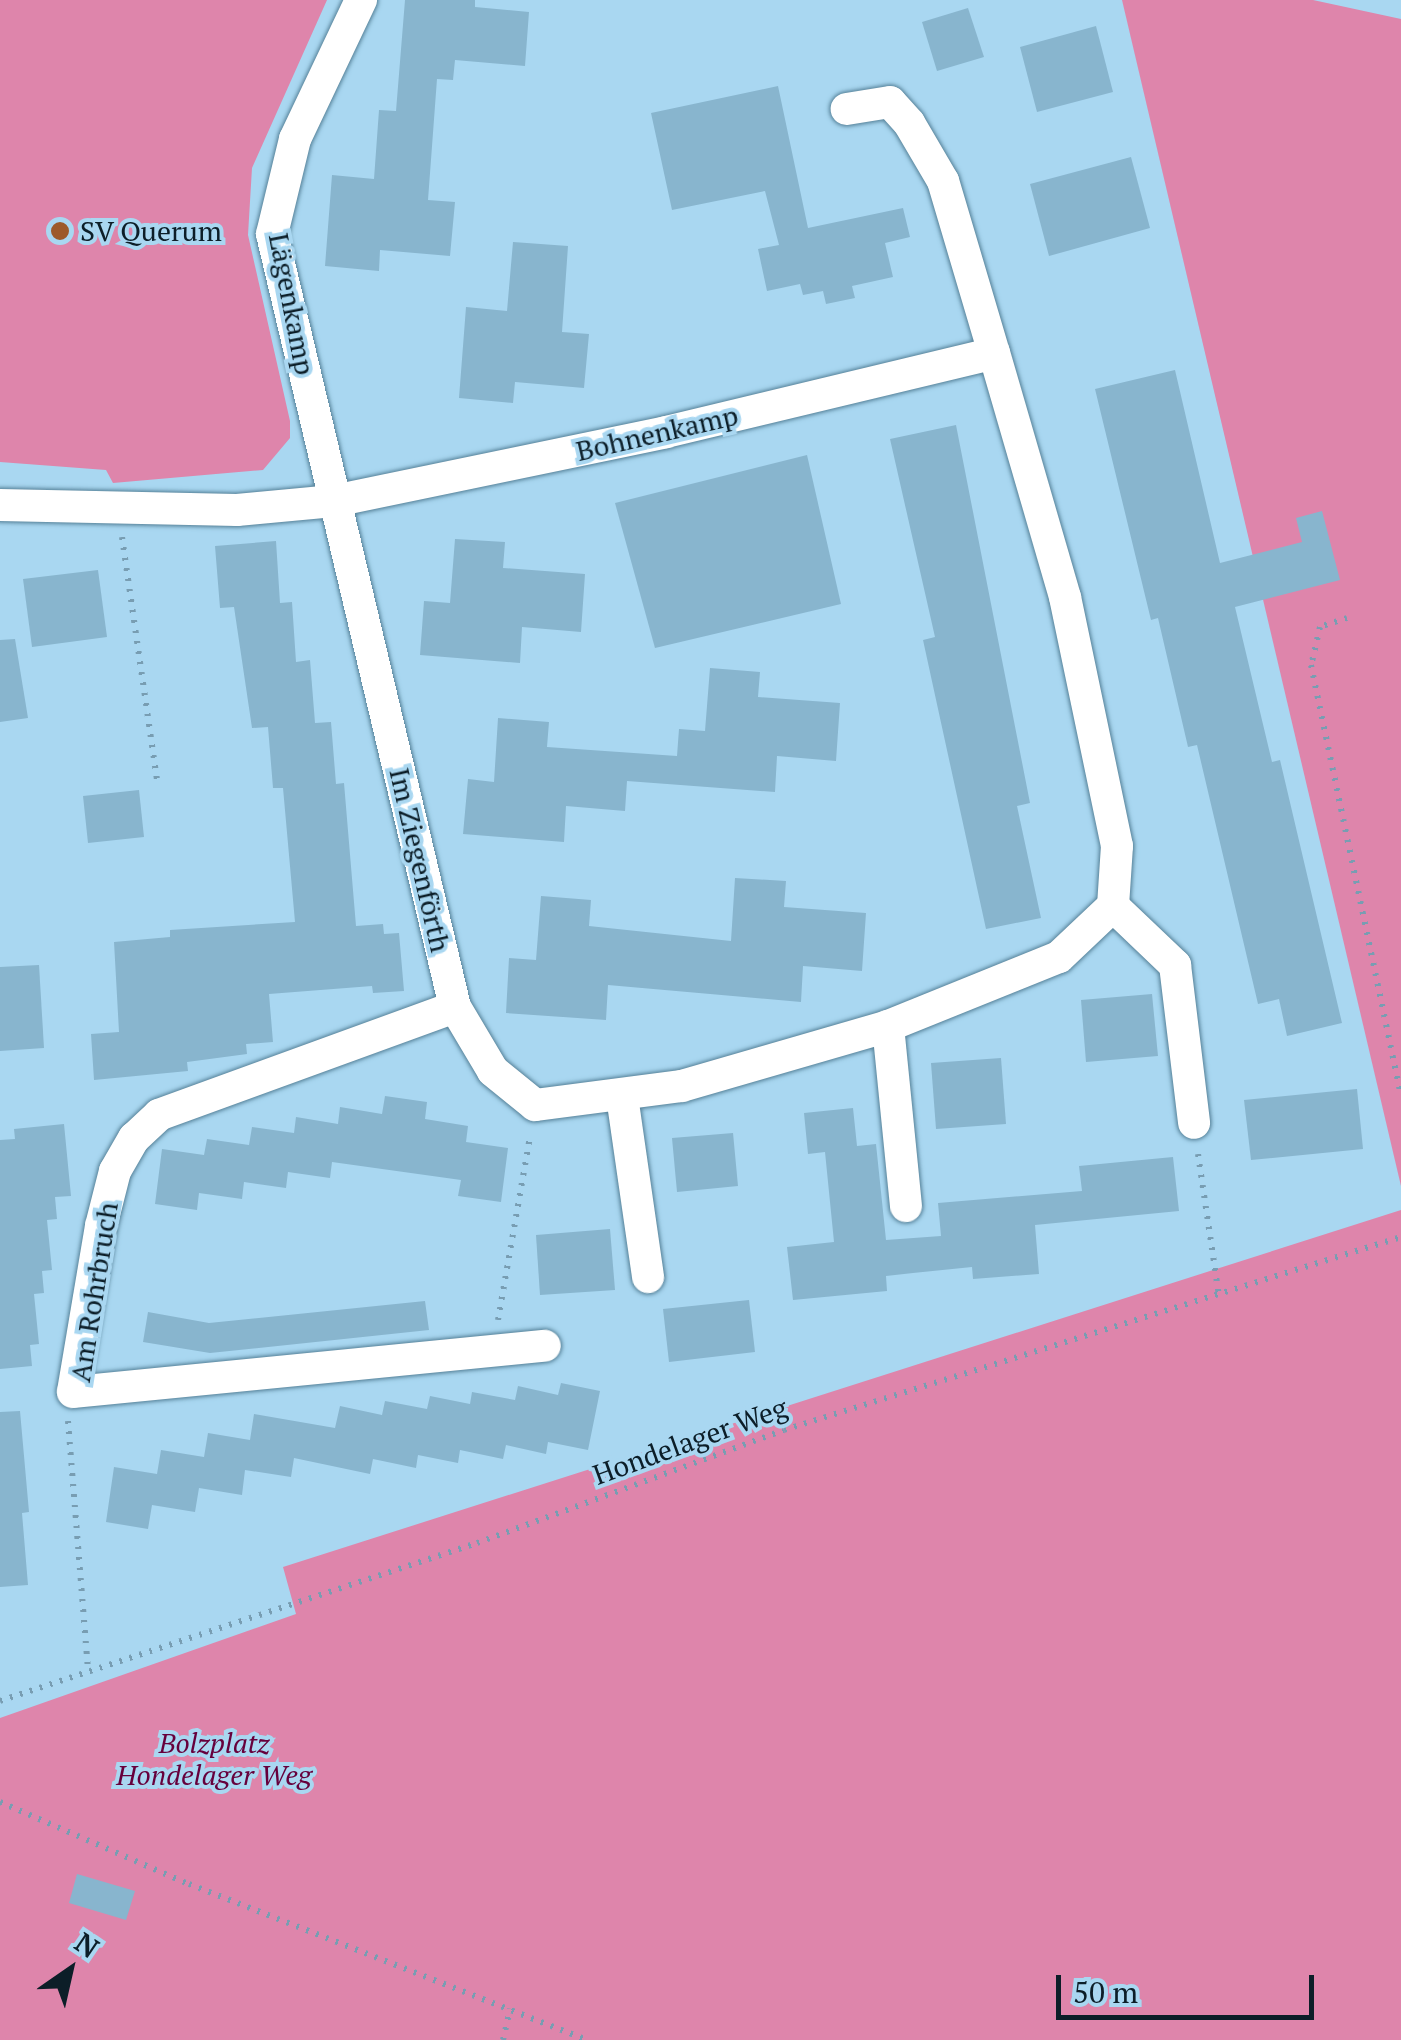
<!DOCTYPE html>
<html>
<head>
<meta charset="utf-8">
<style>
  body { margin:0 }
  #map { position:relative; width:1401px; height:2040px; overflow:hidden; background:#a9d7f1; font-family:"PT Serif",serif }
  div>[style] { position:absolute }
  .green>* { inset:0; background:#de85ab }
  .building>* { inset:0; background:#88b5ce }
  .path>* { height:6px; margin-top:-3px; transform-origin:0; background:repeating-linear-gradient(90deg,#789db2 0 2.5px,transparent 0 10.5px) }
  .roads { filter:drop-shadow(0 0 2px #558198) drop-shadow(0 0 2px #558198) }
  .minor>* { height:32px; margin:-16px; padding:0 16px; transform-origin:16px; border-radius:16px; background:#fff }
  .dots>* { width:28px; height:28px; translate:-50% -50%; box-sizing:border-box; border:5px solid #a9d7f1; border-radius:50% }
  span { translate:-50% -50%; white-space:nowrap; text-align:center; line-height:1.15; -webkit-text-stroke:8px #a9d7f1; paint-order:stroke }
  .poi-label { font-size:28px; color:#0c1e28 }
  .left { translate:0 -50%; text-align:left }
  .street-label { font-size:28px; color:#0c1e28 }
  .park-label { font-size:28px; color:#66003c; font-style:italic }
  .north { position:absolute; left:20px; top:1920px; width:100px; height:100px; -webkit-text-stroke:8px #a9d7f1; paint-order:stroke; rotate:34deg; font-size:28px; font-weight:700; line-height:40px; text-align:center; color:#0c1e28 }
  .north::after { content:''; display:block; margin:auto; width:35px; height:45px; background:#0c1e28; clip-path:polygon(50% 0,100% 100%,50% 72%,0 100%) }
  .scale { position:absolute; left:1056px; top:1975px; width:258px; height:45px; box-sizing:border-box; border:5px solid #0c1e28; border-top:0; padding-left:12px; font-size:30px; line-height:35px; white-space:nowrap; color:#0c1e28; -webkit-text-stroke:8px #a9d7f1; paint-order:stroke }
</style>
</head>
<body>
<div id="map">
  <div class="green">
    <div style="clip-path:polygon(0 0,327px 0,252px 168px,248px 235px,290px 421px,290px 438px,263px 470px,113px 483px,106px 470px,0 462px)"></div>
    <div style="clip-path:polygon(1122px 0,1313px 0,1401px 19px,1401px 1186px)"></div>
    <div style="clip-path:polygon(1401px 1210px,1401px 2040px,0 2040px,0 1718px,296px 1614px,283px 1567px)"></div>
  </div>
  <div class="building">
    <div style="clip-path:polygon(405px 0,475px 0,475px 7px,529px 12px,525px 66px,455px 60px,453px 80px,437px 79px,428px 200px,455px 202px,450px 256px,380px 250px,379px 271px,325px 266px,332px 175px,374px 179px,379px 110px,396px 111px)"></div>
    <div style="clip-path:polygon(968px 8px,984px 57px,937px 71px,922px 22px)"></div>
    <div style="clip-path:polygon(1096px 26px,1113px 92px,1037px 112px,1020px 47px)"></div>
    <div style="clip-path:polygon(778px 86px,808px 228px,903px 208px,910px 237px,885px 243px,893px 277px,852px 286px,855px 298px,826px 304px,823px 291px,803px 295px,800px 284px,767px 291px,758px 249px,779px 245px,765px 191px,672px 210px,651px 113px)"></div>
    <div style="clip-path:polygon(1131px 157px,1150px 228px,1049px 256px,1030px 184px)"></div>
    <div style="clip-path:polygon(513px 242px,568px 246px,562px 332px,589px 334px,584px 388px,515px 382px,513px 403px,459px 398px,466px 307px,507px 311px)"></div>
    <div style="clip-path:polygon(1175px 370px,1220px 563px,1302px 542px,1296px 518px,1322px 511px,1340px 580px,1235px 607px,1272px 762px,1280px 760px,1342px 1023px,1287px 1036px,1279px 999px,1258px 1004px,1197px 745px,1188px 747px,1158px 618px,1151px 620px,1095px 389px)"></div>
    <div style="clip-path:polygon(956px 425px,1030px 803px,1017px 806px,1041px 918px,986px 929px,923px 640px,935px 637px,890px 439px)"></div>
    <div style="clip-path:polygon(807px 455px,841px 604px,655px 648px,615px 503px)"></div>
    <div style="clip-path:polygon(455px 539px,505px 542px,503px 568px,585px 574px,581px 632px,522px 627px,520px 663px,420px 655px,424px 601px,450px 603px)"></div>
    <div style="clip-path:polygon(276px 541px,280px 603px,292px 602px,296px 662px,310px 660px,315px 723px,331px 722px,336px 784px,344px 783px,356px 926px,383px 924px,384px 934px,399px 933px,404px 991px,373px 993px,372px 986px,269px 994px,273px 1042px,246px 1044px,247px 1054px,187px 1062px,188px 1071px,94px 1080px,91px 1034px,119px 1032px,114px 942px,170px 937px,170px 930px,295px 922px,283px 788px,273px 788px,268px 727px,252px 728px,234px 607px,220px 608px,215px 546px)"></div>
    <div style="clip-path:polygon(98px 570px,107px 637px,32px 647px,23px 579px)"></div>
    <div style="clip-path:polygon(15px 639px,28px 718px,0 722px,0 640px)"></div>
    <div style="clip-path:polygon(710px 668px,760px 672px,758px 697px,840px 703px,836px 761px,777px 756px,775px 792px,627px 781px,625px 811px,566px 806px,564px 842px,463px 834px,468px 779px,494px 782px,498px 718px,549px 722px,547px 747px,677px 756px,679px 729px,705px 731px)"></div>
    <div style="clip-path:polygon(139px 790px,144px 837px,88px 843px,83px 796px)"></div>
    <div style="clip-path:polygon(735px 878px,786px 881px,784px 907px,866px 913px,862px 971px,803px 966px,801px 1002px,608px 985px,606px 1020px,506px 1013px,509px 958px,536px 960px,541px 896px,591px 900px,589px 926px,731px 941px)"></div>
    <div style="clip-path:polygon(39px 965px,44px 1048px,0 1051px,0 967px)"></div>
    <div style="clip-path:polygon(1152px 994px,1158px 1056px,1086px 1062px,1081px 1000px)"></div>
    <div style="clip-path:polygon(1001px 1058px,1006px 1124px,936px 1129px,931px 1063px)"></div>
    <div style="clip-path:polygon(1357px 1089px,1363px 1149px,1251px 1160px,1244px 1100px)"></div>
    <div style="clip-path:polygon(385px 1096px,427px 1102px,425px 1119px,468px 1126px,466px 1142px,508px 1148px,501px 1202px,458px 1196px,461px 1180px,332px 1162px,330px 1178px,288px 1172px,286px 1188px,244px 1182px,242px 1199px,199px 1193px,197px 1210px,155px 1204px,162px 1149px,204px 1155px,207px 1139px,249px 1145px,252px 1127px,294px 1133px,296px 1117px,338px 1124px,340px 1107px,382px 1114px)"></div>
    <div style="clip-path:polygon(853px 1108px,857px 1146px,876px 1144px,886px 1240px,941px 1236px,938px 1203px,1082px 1191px,1079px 1166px,1173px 1157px,1179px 1211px,1035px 1225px,1039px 1274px,973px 1279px,972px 1267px,913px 1273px,886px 1276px,887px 1291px,793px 1300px,787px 1247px,834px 1242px,825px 1152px,808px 1154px,804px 1113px)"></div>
    <div style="clip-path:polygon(64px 1124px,71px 1196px,55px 1197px,57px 1219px,47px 1220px,52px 1270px,42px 1271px,44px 1293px,34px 1294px,39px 1344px,30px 1345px,32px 1366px,0 1369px,0 1140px,15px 1139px,14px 1129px)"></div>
    <div style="clip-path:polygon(733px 1133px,738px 1186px,677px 1192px,672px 1138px)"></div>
    <div style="clip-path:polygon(610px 1229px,615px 1290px,540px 1295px,536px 1235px)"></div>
    <div style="clip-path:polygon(749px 1300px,755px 1352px,669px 1362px,663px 1309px)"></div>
    <div style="clip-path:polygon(425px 1301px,429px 1330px,210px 1353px,143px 1342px,148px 1312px,209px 1323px)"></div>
    <div style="clip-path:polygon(561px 1383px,600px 1391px,588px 1450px,548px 1442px,546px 1454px,506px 1445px,503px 1459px,460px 1450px,458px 1463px,418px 1455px,416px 1468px,373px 1459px,370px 1474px,294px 1458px,291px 1477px,245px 1470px,242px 1495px,199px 1488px,195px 1512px,152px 1505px,148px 1529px,106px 1522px,114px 1467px,157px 1474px,161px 1450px,204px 1457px,208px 1433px,250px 1440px,254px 1414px,335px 1428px,340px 1406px,382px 1415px,385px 1401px,427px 1409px,430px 1396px,470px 1404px,472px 1392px,515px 1400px,518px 1386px,558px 1395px)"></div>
    <div style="clip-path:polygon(20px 1411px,29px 1512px,22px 1513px,28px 1585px,0 1587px,0 1412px)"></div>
    <div style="clip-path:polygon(77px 1874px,135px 1891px,126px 1920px,69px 1903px)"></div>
  </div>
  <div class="path">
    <div style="left:122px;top:537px;width:246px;rotate:81.8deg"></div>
    <div style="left:1347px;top:618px;width:28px;rotate:162deg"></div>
    <div style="left:1320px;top:627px;width:39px;rotate:103deg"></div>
    <div style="left:1311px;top:665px;width:439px;rotate:78.2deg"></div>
    <div style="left:1198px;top:1154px;width:144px;rotate:81.6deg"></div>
    <div style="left:498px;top:1320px;width:187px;rotate:-80.1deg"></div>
    <div style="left:68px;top:1421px;width:248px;rotate:85.4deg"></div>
    <div style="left:0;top:1701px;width:502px;rotate:-18.33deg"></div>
    <div style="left:477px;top:1543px;width:327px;rotate:-20.2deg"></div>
    <div style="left:784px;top:1430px;width:646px;rotate:-17.37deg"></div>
    <div style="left:0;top:1802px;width:206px;rotate:23.5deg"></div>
    <div style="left:189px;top:1884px;width:428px;rotate:21.4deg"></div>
    <div style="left:503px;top:2040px;width:32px;rotate:-77deg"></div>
  </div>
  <div class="roads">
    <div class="minor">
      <div style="left:361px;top:0;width:154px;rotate:115.4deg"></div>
      <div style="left:295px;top:139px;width:98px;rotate:103.6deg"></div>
      <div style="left:272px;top:234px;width:794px;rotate:76.68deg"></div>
      <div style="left:455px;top:1007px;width:74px;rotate:59.3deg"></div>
      <div style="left:493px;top:1071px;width:54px;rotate:39deg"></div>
      <div style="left:535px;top:1105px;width:148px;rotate:-7.4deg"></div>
      <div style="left:682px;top:1086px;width:215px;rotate:-16.2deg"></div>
      <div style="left:888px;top:1026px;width:184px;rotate:-22deg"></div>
      <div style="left:1059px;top:957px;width:74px;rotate:-43.4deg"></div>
      <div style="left:1113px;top:906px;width:60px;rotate:-86.2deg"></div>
      <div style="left:1117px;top:846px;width:254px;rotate:-101.8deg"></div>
      <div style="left:1065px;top:597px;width:254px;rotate:-106.2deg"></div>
      <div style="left:0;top:505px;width:237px;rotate:1.2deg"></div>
      <div style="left:237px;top:510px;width:97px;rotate:-5.3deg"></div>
      <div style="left:334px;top:501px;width:339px;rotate:-11.7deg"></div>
      <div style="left:666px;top:432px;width:337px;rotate:-13.5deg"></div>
      <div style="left:994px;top:353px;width:179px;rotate:-106.5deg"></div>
      <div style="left:943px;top:181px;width:67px;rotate:-120.4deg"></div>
      <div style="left:909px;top:123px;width:28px;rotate:-132deg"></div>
      <div style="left:890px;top:102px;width:44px;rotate:170.8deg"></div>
      <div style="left:1113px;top:906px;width:86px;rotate:43.6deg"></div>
      <div style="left:1175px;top:965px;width:159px;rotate:83.1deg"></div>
      <div style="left:455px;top:1007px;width:315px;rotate:160deg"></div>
      <div style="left:159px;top:1115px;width:34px;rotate:137deg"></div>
      <div style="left:134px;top:1138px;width:38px;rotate:120deg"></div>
      <div style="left:115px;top:1171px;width:57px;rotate:104.3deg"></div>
      <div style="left:101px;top:1226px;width:168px;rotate:99.6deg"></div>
      <div style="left:73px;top:1392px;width:474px;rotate:-5.6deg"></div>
      <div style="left:888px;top:1026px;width:181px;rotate:84.3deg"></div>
      <div style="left:622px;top:1096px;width:183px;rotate:81.8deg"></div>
    </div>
  </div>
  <div class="dots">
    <div style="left:60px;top:231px;background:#9d5a2a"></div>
  </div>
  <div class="poi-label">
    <span class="left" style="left:80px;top:231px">SV Querum</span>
  </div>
  <div class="street-label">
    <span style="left:292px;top:304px;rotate:79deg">Lägenkamp</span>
    <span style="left:657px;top:433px;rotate:-13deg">Bohnenkamp</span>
    <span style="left:420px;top:860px;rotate:77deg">Im Ziegenförth</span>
    <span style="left:94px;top:1292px;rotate:-81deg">Am Rohrbruch</span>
    <span style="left:690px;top:1441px;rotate:-20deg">Hondelager Weg</span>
  </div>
  <div class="park-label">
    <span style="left:214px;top:1759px">Bolzplatz<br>Hondelager Weg</span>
  </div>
  <div class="north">N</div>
  <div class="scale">50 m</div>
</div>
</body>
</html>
